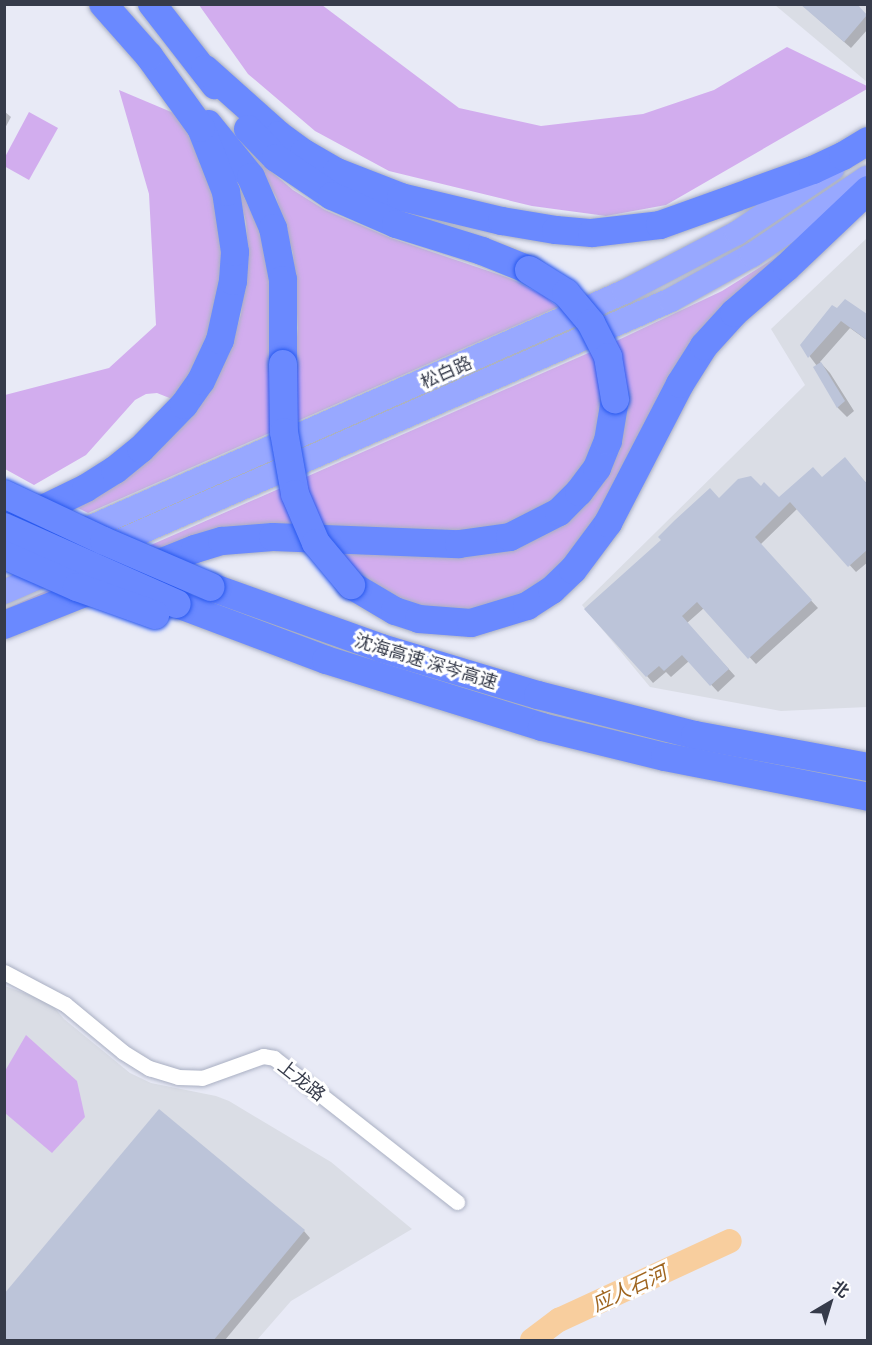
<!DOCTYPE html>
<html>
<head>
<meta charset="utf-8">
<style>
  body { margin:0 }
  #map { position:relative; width:872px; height:1345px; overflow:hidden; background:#e8eaf6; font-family:"Exo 2","Noto Sans SC",sans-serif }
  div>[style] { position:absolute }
  .industrial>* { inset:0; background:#dadde5 }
  .green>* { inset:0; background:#d2adee }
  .shadow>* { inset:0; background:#0003 }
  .river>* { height:24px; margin:-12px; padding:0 12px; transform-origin:12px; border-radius:12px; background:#f8ce9e }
  .building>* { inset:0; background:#bcc4d9 }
  .roads { filter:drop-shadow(0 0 2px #a9afc2) drop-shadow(0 0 2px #a9afc2) }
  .street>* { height:15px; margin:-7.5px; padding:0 7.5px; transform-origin:7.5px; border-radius:7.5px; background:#fff }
  .primary>* { height:24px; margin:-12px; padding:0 12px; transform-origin:12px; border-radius:12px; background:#98a8ff }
  .highway>* { height:28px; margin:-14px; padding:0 14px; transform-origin:14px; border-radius:14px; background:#6a89ff }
  .bridges { filter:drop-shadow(0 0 2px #2959ef) drop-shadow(0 0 2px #2959ef) }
  .highway-bridge>* { height:28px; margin:-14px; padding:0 14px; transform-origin:14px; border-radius:14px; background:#6a89ff }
  span { translate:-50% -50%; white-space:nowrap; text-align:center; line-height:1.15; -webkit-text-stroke:6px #fff; paint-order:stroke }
  .street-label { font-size:18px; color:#363b4a }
  .water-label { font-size:20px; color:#9f651f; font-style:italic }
  .frame { position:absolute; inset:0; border:6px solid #363b4a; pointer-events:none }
  .north { position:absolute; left:800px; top:1273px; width:60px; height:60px; -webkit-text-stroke:4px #fff; paint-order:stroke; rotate:38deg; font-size:16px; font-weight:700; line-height:24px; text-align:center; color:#363b4a }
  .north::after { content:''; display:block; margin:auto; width:21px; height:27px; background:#363b4a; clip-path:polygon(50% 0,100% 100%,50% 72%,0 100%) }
</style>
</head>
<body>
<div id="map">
  <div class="industrial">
    <div style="clip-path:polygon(775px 5px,867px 5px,867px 82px)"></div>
    <div style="clip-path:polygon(867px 238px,867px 707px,781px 711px,650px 687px,582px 605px,805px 385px,771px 329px)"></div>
    <div style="clip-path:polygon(5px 986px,46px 1001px,54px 1007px,64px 1019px,130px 1073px,151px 1083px,216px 1096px,229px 1101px,331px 1162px,412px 1229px,291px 1301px,257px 1340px,5px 1340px)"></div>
  </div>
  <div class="green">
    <div style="clip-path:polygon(199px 5px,322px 5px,459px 108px,541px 126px,643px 114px,714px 90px,787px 47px,867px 86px,867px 89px,666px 205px,606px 216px,532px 206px,389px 171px,315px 131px,248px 74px)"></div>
    <div style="clip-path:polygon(119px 90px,176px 114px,189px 134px,213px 196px,222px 251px,220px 279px,207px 335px,189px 374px,172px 399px,157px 393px,146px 394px,135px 400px,86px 455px,34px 485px,5px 469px,5px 395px,109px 368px,156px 325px,149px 194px)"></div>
    <div style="clip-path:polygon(29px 112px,58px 128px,29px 180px,4px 166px,5px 157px)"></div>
    <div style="clip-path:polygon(253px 156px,293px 190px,325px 210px,391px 238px,512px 279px,544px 296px,558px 307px,293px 423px,294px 365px,298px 328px,293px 253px,276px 197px)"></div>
    <div style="clip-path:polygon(234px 176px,260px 231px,269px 281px,272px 432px,88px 513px,76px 507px,150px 459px,195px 414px,232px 345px,241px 314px,248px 252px,246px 222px)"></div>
    <div style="clip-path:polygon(810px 236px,750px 284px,566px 563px,526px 594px,478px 611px,427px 610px,379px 592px,332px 549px,425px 554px,587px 499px,614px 342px,722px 291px)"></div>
    <div style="clip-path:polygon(595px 350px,605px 399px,588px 463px,553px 504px,487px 532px,273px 526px,5px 614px,5px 609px)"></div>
    <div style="clip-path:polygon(26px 1035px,77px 1081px,85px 1117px,52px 1153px,5px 1113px,5px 1071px)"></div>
  </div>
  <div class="shadow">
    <div style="clip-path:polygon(801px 4px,854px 4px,868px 16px,868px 29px,851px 48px)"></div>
    <div style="clip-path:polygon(4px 111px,11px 117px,4px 130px)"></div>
    <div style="clip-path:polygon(845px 301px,868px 316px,868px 341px,850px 328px,820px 362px,830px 373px,854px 411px,847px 417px,838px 408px,815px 367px,817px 366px,802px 346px)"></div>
    <div style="clip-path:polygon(851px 466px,868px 485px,868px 562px,856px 572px,798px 508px,760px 545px,818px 608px,756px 664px,704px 608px,687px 623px,735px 676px,718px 692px,689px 661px,671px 677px,666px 672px,653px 683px,647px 676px,719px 500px,761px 488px,779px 499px)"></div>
    <div style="clip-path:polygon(304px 1231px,310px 1238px,225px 1340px,4px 1340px)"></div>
  </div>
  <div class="river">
    <div style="left:532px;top:1340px;width:34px;rotate:-37deg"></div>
    <div style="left:559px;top:1320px;width:188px;rotate:-24.8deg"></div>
  </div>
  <div class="building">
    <div style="clip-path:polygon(800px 4px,857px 4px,867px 15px,844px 42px)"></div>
    <div style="clip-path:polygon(845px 299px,867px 314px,867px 340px,841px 321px,808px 358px,800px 345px,832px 305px,837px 308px)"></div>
    <div style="clip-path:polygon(821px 362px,845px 401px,837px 408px,813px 367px)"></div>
    <div style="clip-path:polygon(845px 457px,867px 484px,867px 550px,848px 567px,790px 502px,755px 537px,812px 600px,748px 659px,697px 602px,682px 616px,729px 669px,710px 686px,682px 655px,664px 671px,659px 666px,646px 677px,584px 609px,661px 540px,658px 537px,675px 520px,710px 488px,719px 498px,738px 479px,751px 476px,761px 486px,764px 482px,779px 497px,813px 467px,822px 477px)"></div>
    <div style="clip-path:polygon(159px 1109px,305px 1230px,213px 1341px,4px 1341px,4px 1294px)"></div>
  </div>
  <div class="roads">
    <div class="street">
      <div style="left:4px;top:972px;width:69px;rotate:27.7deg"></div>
      <div style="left:65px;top:1004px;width:75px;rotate:39.6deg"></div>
      <div style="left:123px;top:1052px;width:31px;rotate:32deg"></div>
      <div style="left:149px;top:1068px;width:30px;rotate:17deg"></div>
      <div style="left:178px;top:1077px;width:24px;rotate:2deg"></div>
      <div style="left:202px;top:1078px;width:65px;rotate:-19.8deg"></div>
      <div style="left:263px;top:1056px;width:11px;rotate:10deg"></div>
      <div style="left:274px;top:1058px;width:233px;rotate:38.2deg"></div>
    </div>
    <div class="primary">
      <div style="left:71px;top:536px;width:604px;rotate:-23.81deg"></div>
      <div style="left:624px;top:292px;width:127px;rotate:-27.6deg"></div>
      <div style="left:737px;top:233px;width:115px;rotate:-34deg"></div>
      <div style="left:100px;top:550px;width:623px;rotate:-23.65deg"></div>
      <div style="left:671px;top:300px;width:93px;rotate:-29.1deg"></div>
      <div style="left:752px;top:255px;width:138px;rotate:-34deg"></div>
      <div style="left:4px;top:592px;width:58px;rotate:-23.5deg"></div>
    </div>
    <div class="highway">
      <div style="left:152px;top:4px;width:103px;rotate:52.1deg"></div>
      <div style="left:205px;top:69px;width:99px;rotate:41.7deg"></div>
      <div style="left:279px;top:135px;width:31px;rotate:36deg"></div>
      <div style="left:304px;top:153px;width:38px;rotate:30deg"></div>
      <div style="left:337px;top:172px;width:69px;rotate:21.3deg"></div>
      <div style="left:401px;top:197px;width:104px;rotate:13.4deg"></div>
      <div style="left:502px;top:221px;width:55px;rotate:9.5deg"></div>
      <div style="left:556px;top:230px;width:36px;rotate:5deg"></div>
      <div style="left:592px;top:233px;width:68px;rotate:-6.7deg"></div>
      <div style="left:660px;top:225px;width:163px;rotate:-19.8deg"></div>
      <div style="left:813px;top:170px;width:33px;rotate:-25deg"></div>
      <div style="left:843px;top:156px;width:29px;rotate:-31deg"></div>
      <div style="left:208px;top:124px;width:68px;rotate:50.9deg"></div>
      <div style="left:251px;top:177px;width:56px;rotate:66.7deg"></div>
      <div style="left:273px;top:228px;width:53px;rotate:79.1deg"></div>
      <div style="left:283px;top:280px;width:84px;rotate:90deg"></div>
      <div style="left:248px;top:129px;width:40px;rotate:46deg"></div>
      <div style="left:276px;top:158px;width:68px;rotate:34.2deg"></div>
      <div style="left:332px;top:196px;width:70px;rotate:23.6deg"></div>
      <div style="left:396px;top:224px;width:90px;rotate:17.4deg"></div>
      <div style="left:482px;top:251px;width:51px;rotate:22deg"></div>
      <div style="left:22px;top:519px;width:71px;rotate:-25.8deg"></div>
      <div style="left:86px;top:488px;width:34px;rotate:-32deg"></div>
      <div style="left:115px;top:470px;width:33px;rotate:-39deg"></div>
      <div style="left:141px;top:449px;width:62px;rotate:-45.7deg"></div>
      <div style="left:184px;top:405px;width:29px;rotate:-55deg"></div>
      <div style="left:201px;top:381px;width:45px;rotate:-65.1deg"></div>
      <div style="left:220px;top:340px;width:60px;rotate:-77.6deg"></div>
      <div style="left:233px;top:281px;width:29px;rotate:-86deg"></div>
      <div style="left:235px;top:252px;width:61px;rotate:-98.5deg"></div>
      <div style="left:226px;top:192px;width:69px;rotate:-111.3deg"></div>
      <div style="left:201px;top:128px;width:89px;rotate:-125.8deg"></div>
      <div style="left:149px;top:56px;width:69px;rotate:-131.5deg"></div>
      <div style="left:351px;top:585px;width:51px;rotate:30.6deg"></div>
      <div style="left:395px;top:611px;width:25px;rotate:18deg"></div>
      <div style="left:419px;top:619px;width:52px;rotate:4.4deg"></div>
      <div style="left:471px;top:623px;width:59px;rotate:-16.9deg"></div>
      <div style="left:527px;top:606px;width:30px;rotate:-33deg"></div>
      <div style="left:552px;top:590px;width:29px;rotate:-44deg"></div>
      <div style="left:573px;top:570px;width:59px;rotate:-53.3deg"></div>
      <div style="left:608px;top:523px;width:157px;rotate:-62.6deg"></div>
      <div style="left:680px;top:384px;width:45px;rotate:-57.7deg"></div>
      <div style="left:704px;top:346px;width:45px;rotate:-47.7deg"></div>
      <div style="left:734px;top:313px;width:70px;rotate:-41deg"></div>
      <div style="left:787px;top:267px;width:112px;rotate:-43.5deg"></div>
      <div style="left:211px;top:587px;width:181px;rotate:19.7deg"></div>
      <div style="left:381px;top:648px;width:164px;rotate:16.7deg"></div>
      <div style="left:538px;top:695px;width:162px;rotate:14.3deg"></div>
      <div style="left:695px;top:735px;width:176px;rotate:10.5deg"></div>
      <div style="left:177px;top:604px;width:159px;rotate:20.6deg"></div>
      <div style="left:326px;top:660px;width:226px;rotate:17.2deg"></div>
      <div style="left:542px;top:727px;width:127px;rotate:13.7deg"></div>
      <div style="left:665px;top:757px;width:207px;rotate:11.1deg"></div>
      <div style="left:4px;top:625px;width:206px;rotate:-21.7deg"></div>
      <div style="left:195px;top:549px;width:28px;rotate:-17deg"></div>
      <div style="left:222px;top:541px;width:51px;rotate:-4.5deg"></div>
      <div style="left:273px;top:537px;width:186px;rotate:2.2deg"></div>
      <div style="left:459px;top:544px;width:51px;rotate:-7.8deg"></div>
      <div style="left:510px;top:537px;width:55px;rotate:-27deg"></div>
      <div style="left:559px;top:512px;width:28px;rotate:-45deg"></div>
      <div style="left:579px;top:492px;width:30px;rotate:-53deg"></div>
      <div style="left:597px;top:468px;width:29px;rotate:-68deg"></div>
      <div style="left:608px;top:441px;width:43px;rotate:-80.5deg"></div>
    </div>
  </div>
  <div class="bridges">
    <div class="highway-bridge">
      <div style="left:529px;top:270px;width:44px;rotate:31.9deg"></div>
      <div style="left:566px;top:293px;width:39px;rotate:50deg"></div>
      <div style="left:591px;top:323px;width:38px;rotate:63deg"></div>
      <div style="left:608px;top:357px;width:43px;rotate:80.5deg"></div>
      <div style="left:283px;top:364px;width:68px;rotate:89.2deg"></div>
      <div style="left:284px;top:432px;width:63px;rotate:79.9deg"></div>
      <div style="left:295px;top:494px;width:53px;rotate:66.8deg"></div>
      <div style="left:316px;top:543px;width:55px;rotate:50.2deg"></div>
      <div style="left:4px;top:494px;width:110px;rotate:25.2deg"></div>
      <div style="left:104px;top:541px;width:116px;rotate:23.3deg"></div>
      <div style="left:4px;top:527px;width:189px;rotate:24deg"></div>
      <div style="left:4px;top:555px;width:80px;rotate:23.7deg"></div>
      <div style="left:77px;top:587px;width:83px;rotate:19.7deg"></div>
    </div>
  </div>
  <div class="street-label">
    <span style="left:446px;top:372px;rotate:-24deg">松白路</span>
    <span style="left:426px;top:661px;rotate:17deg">沈海高速 深岑高速</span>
    <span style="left:302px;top:1080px;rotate:38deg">上龙路</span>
  </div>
  <div class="water-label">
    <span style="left:629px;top:1288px;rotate:-25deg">应人石河</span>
  </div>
  <div class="frame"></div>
  <div class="north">北</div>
</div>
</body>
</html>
